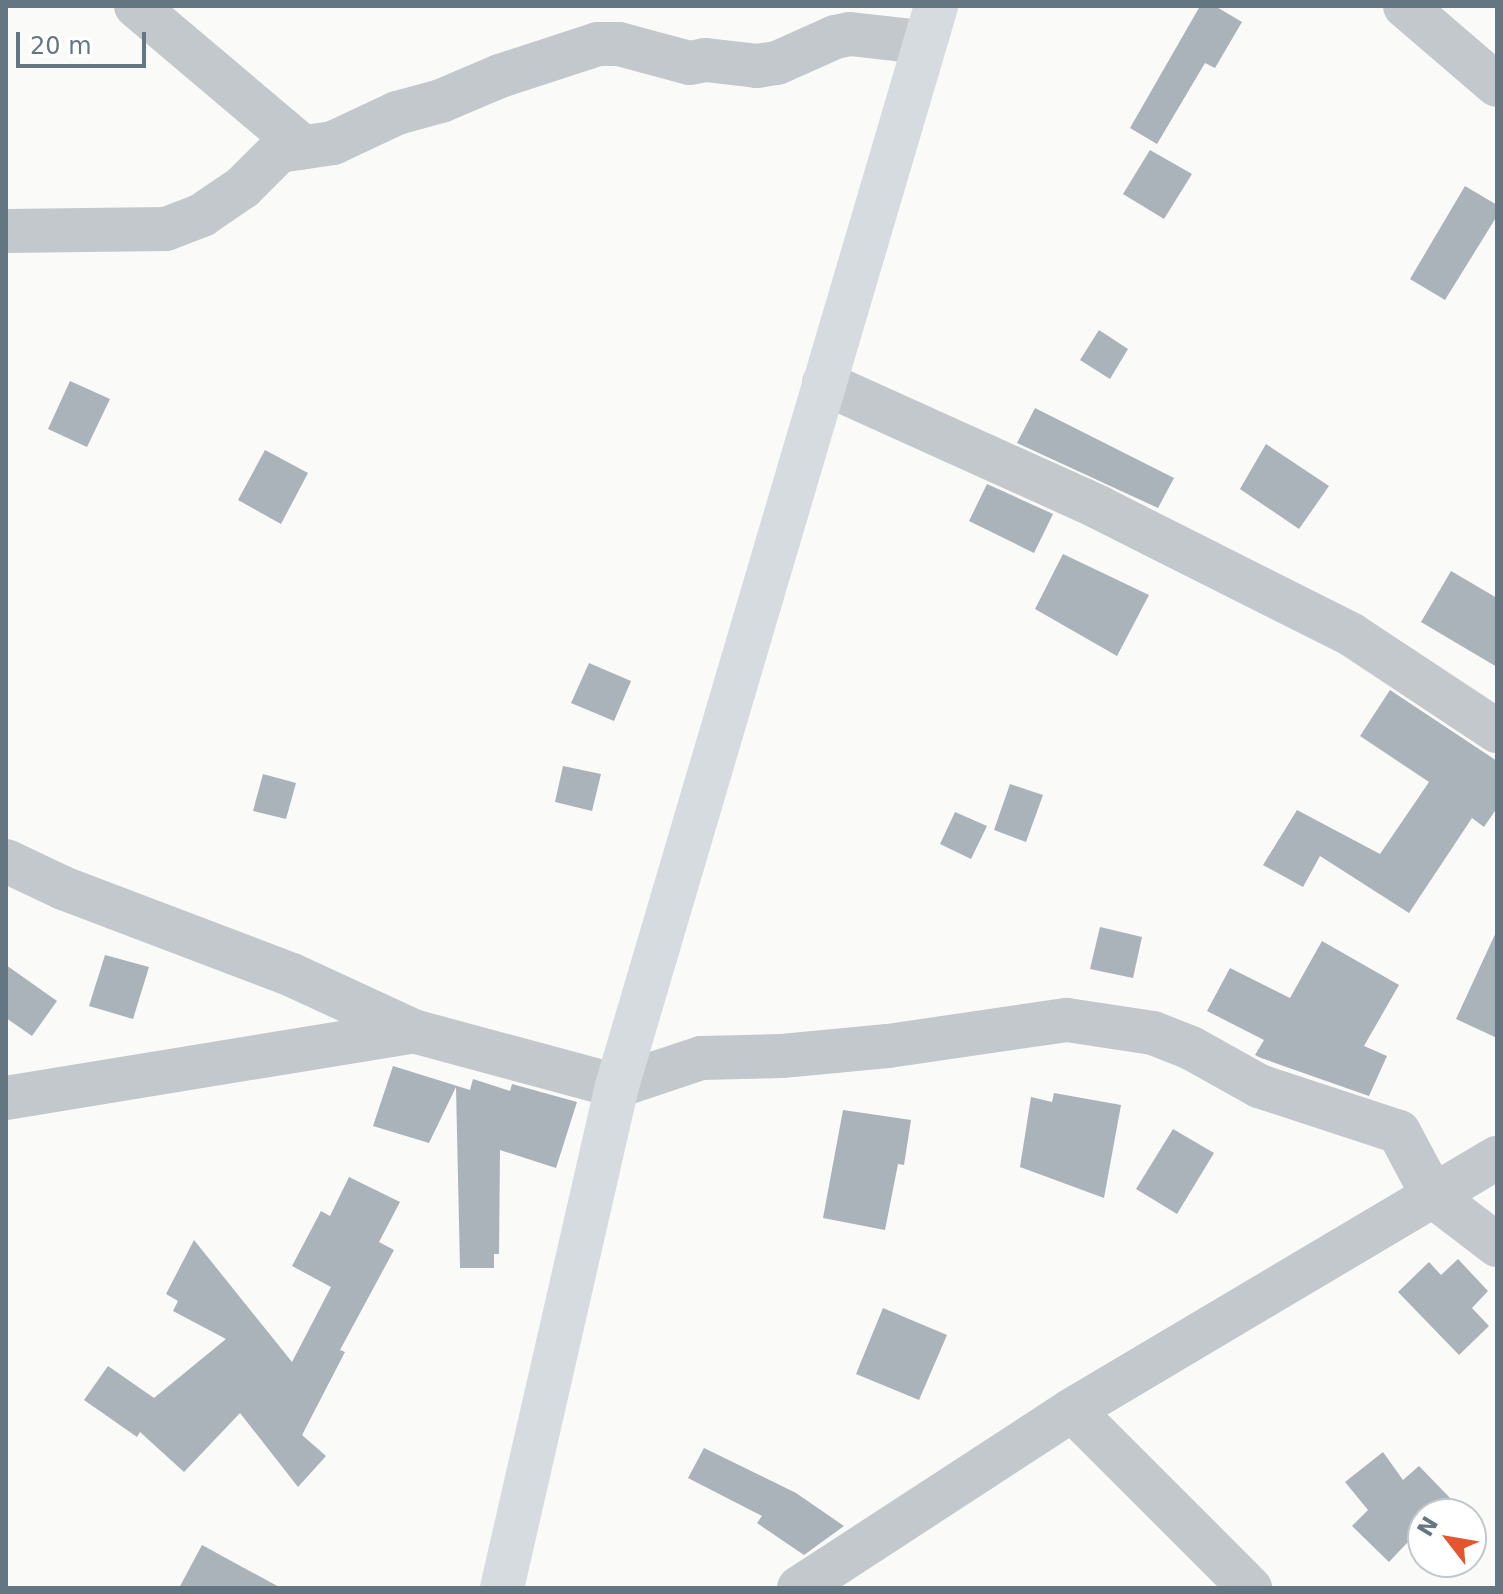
<!DOCTYPE html>
<html>
<head>
<meta charset="utf-8">
<style>
  body { margin:0 }
  #map { position:relative; width:1503px; height:1594px; overflow:hidden; background:#fafaf8; font-family:"DejaVu Sans",sans-serif }
  div>[style] { position:absolute }
  .building>* { inset:0; background:#aab3b9 }
  .street>* { height:44px; margin:-22px; padding:0 22px; transform-origin:22px; border-radius:22px; background:#c3c8cc }
  .secondary>* { height:44px; margin:-22px; padding:0 22px; transform-origin:22px; border-radius:22px; background:#d6dbdf }
  span { translate:-50% -50%; white-space:nowrap; text-align:center; line-height:1.15; -webkit-text-stroke:8px #fff; paint-order:stroke }
  .frame { position:absolute; inset:0; border:8px solid #657683; pointer-events:none }
  .north { position:absolute; left:1407px; top:1498px; width:80px; height:80px; box-sizing:border-box; background:#fff; border:2px solid #c1c8cd; border-radius:50%; rotate:301deg; font-size:22px; font-weight:700; line-height:32px; text-align:center; color:#657683 }
  .north::after { content:''; display:block; margin:auto; width:28px; height:36px; background:#e4572e; clip-path:polygon(50% 0,100% 100%,50% 72%,0 100%) }
  .scale { position:absolute; left:16px; top:32px; width:130px; height:36px; box-sizing:border-box; border:4px solid #657683; border-top:0; padding-left:10px; font-size:24px; line-height:28px; white-space:nowrap; color:#657683; -webkit-text-stroke:6px #fff; paint-order:stroke }
</style>
</head>
<body>
<div id="map">
  <div class="building">
    <div style="clip-path:polygon(1200px 6px,1215px 6px,1242px 22px,1215px 68px,1205px 63px,1157px 144px,1130px 128px)"></div>
    <div style="clip-path:polygon(1150px 150px,1192px 174px,1164px 219px,1123px 194px)"></div>
    <div style="clip-path:polygon(1465px 186px,1497px 205px,1497px 216px,1445px 300px,1410px 279px)"></div>
    <div style="clip-path:polygon(1099px 330px,1128px 349px,1110px 379px,1080px 360px)"></div>
    <div style="clip-path:polygon(70px 381px,110px 399px,87px 447px,48px 429px)"></div>
    <div style="clip-path:polygon(1035px 408px,1174px 478px,1158px 508px,1017px 443px)"></div>
    <div style="clip-path:polygon(1266px 444px,1329px 486px,1299px 529px,1240px 489px)"></div>
    <div style="clip-path:polygon(265px 450px,308px 473px,281px 524px,238px 500px)"></div>
    <div style="clip-path:polygon(987px 484px,1053px 514px,1034px 553px,969px 521px)"></div>
    <div style="clip-path:polygon(1063px 554px,1149px 595px,1117px 656px,1035px 609px)"></div>
    <div style="clip-path:polygon(1451px 571px,1497px 598px,1497px 667px,1421px 622px)"></div>
    <div style="clip-path:polygon(589px 663px,631px 681px,614px 721px,571px 703px)"></div>
    <div style="clip-path:polygon(1390px 690px,1497px 761px,1497px 808px,1484px 827px,1472px 818px,1409px 913px,1320px 856px,1303px 887px,1263px 865px,1297px 810px,1380px 854px,1429px 782px,1360px 736px)"></div>
    <div style="clip-path:polygon(563px 766px,601px 774px,592px 811px,555px 802px)"></div>
    <div style="clip-path:polygon(263px 774px,296px 783px,286px 819px,253px 811px)"></div>
    <div style="clip-path:polygon(1010px 784px,1043px 795px,1026px 842px,994px 830px)"></div>
    <div style="clip-path:polygon(955px 812px,987px 826px,971px 859px,940px 844px)"></div>
    <div style="clip-path:polygon(1100px 927px,1142px 937px,1133px 978px,1090px 969px)"></div>
    <div style="clip-path:polygon(1497px 930px,1497px 1038px,1456px 1019px)"></div>
    <div style="clip-path:polygon(1322px 941px,1399px 985px,1364px 1046px,1387px 1056px,1369px 1096px,1261px 1058px,1255px 1055px,1264px 1040px,1207px 1011px,1230px 968px,1290px 998px)"></div>
    <div style="clip-path:polygon(105px 955px,149px 967px,133px 1019px,89px 1006px)"></div>
    <div style="clip-path:polygon(6px 965px,57px 1001px,32px 1036px,6px 1018px)"></div>
    <div style="clip-path:polygon(393px 1066px,470px 1090px,473px 1079px,510px 1091px,512px 1084px,577px 1102px,556px 1168px,500px 1150px,499px 1254px,494px 1254px,494px 1268px,460px 1268px,456px 1087px,429px 1143px,373px 1126px)"></div>
    <div style="clip-path:polygon(1054px 1093px,1121px 1105px,1104px 1198px,1020px 1167px,1031px 1097px,1052px 1102px)"></div>
    <div style="clip-path:polygon(843px 1110px,911px 1120px,904px 1165px,898px 1164px,885px 1230px,823px 1218px)"></div>
    <div style="clip-path:polygon(1173px 1129px,1214px 1153px,1177px 1214px,1136px 1189px)"></div>
    <div style="clip-path:polygon(349px 1177px,400px 1202px,379px 1242px,394px 1250px,340px 1350px,345px 1352px,302px 1435px,326px 1456px,298px 1487px,240px 1413px,184px 1472px,140px 1432px,137px 1437px,84px 1400px,108px 1366px,154px 1398px,226px 1339px,173px 1311px,178px 1301px,166px 1294px,194px 1240px,292px 1362px,331px 1287px,292px 1266px,321px 1211px,330px 1216px)"></div>
    <div style="clip-path:polygon(1458px 1259px,1488px 1291px,1472px 1308px,1489px 1326px,1459px 1355px,1398px 1292px,1429px 1262px,1441px 1275px)"></div>
    <div style="clip-path:polygon(883px 1308px,947px 1335px,919px 1400px,856px 1374px)"></div>
    <div style="clip-path:polygon(704px 1448px,796px 1493px,844px 1526px,804px 1555px,757px 1523px,762px 1516px,688px 1478px)"></div>
    <div style="clip-path:polygon(1383px 1452px,1403px 1480px,1419px 1466px,1451px 1499px,1435px 1514px,1423px 1514px,1423px 1526px,1389px 1562px,1352px 1526px,1368px 1510px,1345px 1482px)"></div>
    <div style="clip-path:polygon(202px 1545px,281px 1588px,179px 1588px)"></div>
  </div>
  <div class="street">
    <div style="left:136px;top:6px;width:219px;rotate:40.2deg"></div>
    <div style="left:1405px;top:6px;width:121px;rotate:40.7deg"></div>
    <div style="left:6px;top:231px;width:160px;rotate:-0.7deg"></div>
    <div style="left:166px;top:229px;width:39px;rotate:-21deg"></div>
    <div style="left:202px;top:215px;width:50px;rotate:-34.3deg"></div>
    <div style="left:243px;top:187px;width:51px;rotate:-45deg"></div>
    <div style="left:279px;top:151px;width:55px;rotate:-8.4deg"></div>
    <div style="left:333px;top:143px;width:71px;rotate:-25.1deg"></div>
    <div style="left:397px;top:113px;width:46px;rotate:-15.3deg"></div>
    <div style="left:441px;top:101px;width:64px;rotate:-23deg"></div>
    <div style="left:500px;top:76px;width:103px;rotate:-18.1deg"></div>
    <div style="left:598px;top:44px;width:21px"></div>
    <div style="left:619px;top:44px;width:73px;rotate:15deg"></div>
    <div style="left:690px;top:63px;width:16px;rotate:-11deg"></div>
    <div style="left:706px;top:60px;width:51px;rotate:6.7deg"></div>
    <div style="left:757px;top:66px;width:20px;rotate:-9deg"></div>
    <div style="left:777px;top:63px;width:64px;rotate:-24.1deg"></div>
    <div style="left:835px;top:37px;width:15px;rotate:-11deg"></div>
    <div style="left:850px;top:34px;width:73px;rotate:6.3deg"></div>
    <div style="left:824px;top:383px;width:301px;rotate:24.3deg"></div>
    <div style="left:1098px;top:507px;width:284px;rotate:26.7deg"></div>
    <div style="left:1352px;top:635px;width:174px;rotate:33.5deg"></div>
    <div style="left:6px;top:861px;width:63px;rotate:25.3deg"></div>
    <div style="left:63px;top:888px;width:245px;rotate:20.8deg"></div>
    <div style="left:292px;top:975px;width:133px;rotate:24.8deg"></div>
    <div style="left:6px;top:1098px;width:412px;rotate:-9.3deg"></div>
    <div style="left:413px;top:1031px;width:211px;rotate:15.1deg"></div>
    <div style="left:617px;top:1086px;width:89px;rotate:-18.4deg"></div>
    <div style="left:701px;top:1058px;width:81px;rotate:-1.4deg"></div>
    <div style="left:782px;top:1056px;width:106px;rotate:-5.4deg"></div>
    <div style="left:888px;top:1046px;width:181px;rotate:-8.3deg"></div>
    <div style="left:1067px;top:1020px;width:87px;rotate:8.6deg"></div>
    <div style="left:1153px;top:1033px;width:41px;rotate:21.5deg"></div>
    <div style="left:1191px;top:1048px;width:78px;rotate:29.2deg"></div>
    <div style="left:1259px;top:1086px;width:147px;rotate:18.2deg"></div>
    <div style="left:1399px;top:1132px;width:72px;rotate:62deg"></div>
    <div style="left:1433px;top:1196px;width:81px;rotate:37.4deg"></div>
    <div style="left:1072px;top:1410px;width:252px;rotate:45deg"></div>
    <div style="left:799px;top:1588px;width:326px;rotate:-33.1deg"></div>
    <div style="left:1072px;top:1410px;width:494px;rotate:-30.7deg"></div>
  </div>
  <div class="secondary">
    <div style="left:502px;top:1588px;width:515px;rotate:-77.1deg"></div>
    <div style="left:617px;top:1086px;width:1126px;rotate:-73.54deg"></div>
  </div>
  <div class="frame"></div>
  <div class="north">N</div>
  <div class="scale">20 m</div>
</div>
</body>
</html>
